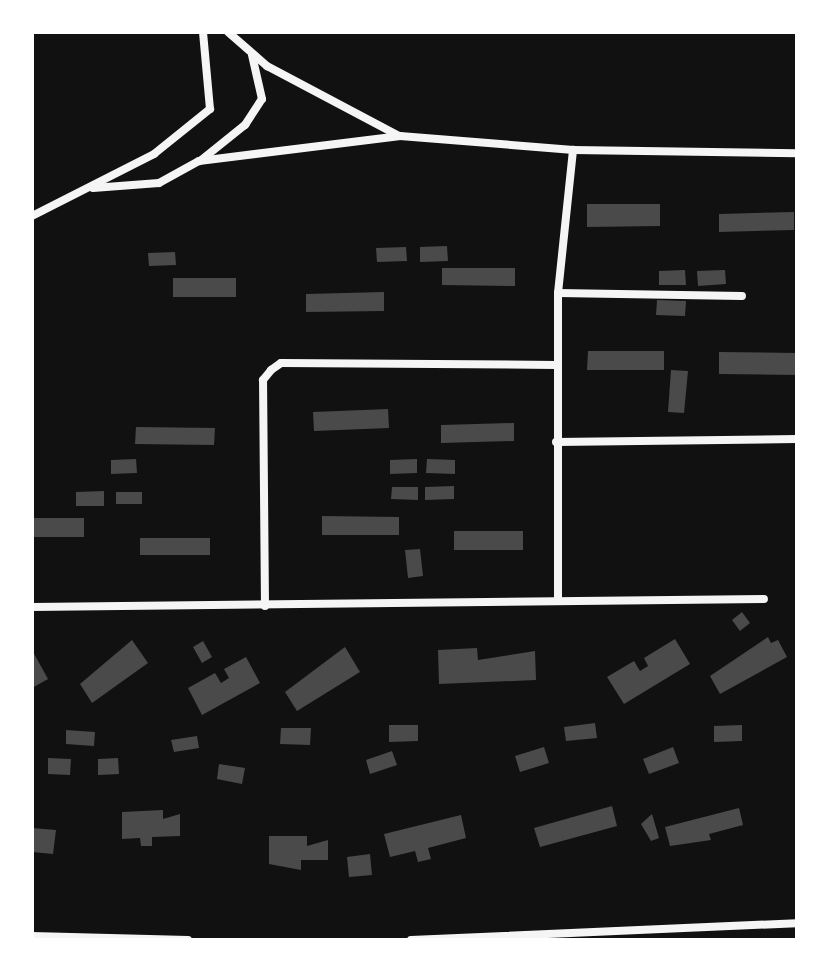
<!DOCTYPE html>
<html>
<head>
<meta charset="utf-8">
<style>
  body { margin:0 }
  #map { position:relative; width:829px; height:972px; overflow:hidden; background:#111; font-family:"Alegreya Sans",sans-serif }
  div>[style] { position:absolute }
  .building>* { inset:0; background:#4a4a4a }
  .minor>* { height:8px; margin:-4px; padding:0 4px; transform-origin:4px; border-radius:4px; background:#f5f5f5 }
  span { translate:-50% -50%; white-space:nowrap; text-align:center; line-height:1.15; -webkit-text-stroke:6px #fff; paint-order:stroke }
  .frame { position:absolute; inset:0; border:34px solid #fff; pointer-events:none }
</style>
</head>
<body>
<div id="map">
  <div class="building">
    <div style="clip-path:polygon(587px 204px,660px 204px,660px 226px,587px 227px)"></div>
    <div style="clip-path:polygon(794px 212px,794px 230px,719px 232px,719px 214px)"></div>
    <div style="clip-path:polygon(447px 246px,448px 261px,420px 262px,420px 247px)"></div>
    <div style="clip-path:polygon(406px 247px,407px 261px,377px 262px,376px 248px)"></div>
    <div style="clip-path:polygon(175px 252px,176px 265px,149px 266px,148px 253px)"></div>
    <div style="clip-path:polygon(442px 268px,515px 268px,515px 286px,442px 285px)"></div>
    <div style="clip-path:polygon(685px 270px,686px 285px,659px 285px,659px 271px)"></div>
    <div style="clip-path:polygon(725px 270px,726px 284px,698px 286px,697px 271px)"></div>
    <div style="clip-path:polygon(173px 278px,236px 278px,236px 297px,173px 297px)"></div>
    <div style="clip-path:polygon(384px 292px,384px 311px,306px 312px,306px 294px)"></div>
    <div style="clip-path:polygon(657px 300px,686px 301px,685px 316px,656px 315px)"></div>
    <div style="clip-path:polygon(588px 351px,664px 351px,664px 370px,587px 370px)"></div>
    <div style="clip-path:polygon(719px 352px,797px 353px,797px 375px,719px 374px)"></div>
    <div style="clip-path:polygon(671px 370px,688px 371px,684px 413px,668px 412px)"></div>
    <div style="clip-path:polygon(388px 409px,389px 428px,314px 431px,313px 412px)"></div>
    <div style="clip-path:polygon(514px 423px,514px 441px,441px 443px,441px 425px)"></div>
    <div style="clip-path:polygon(136px 427px,215px 428px,214px 445px,135px 444px)"></div>
    <div style="clip-path:polygon(136px 459px,137px 473px,111px 474px,111px 460px)"></div>
    <div style="clip-path:polygon(417px 459px,417px 473px,390px 474px,390px 460px)"></div>
    <div style="clip-path:polygon(427px 459px,455px 460px,455px 474px,426px 473px)"></div>
    <div style="clip-path:polygon(454px 486px,454px 499px,425px 500px,425px 487px)"></div>
    <div style="clip-path:polygon(392px 487px,418px 487px,418px 500px,391px 499px)"></div>
    <div style="clip-path:polygon(104px 491px,104px 506px,76px 506px,76px 492px)"></div>
    <div style="clip-path:polygon(116px 492px,142px 492px,142px 504px,116px 504px)"></div>
    <div style="clip-path:polygon(322px 516px,399px 517px,399px 535px,322px 535px)"></div>
    <div style="clip-path:polygon(32px 518px,84px 518px,84px 537px,32px 537px)"></div>
    <div style="clip-path:polygon(454px 531px,523px 531px,523px 550px,454px 550px)"></div>
    <div style="clip-path:polygon(140px 538px,210px 538px,210px 555px,140px 555px)"></div>
    <div style="clip-path:polygon(420px 549px,423px 576px,408px 578px,405px 550px)"></div>
    <div style="clip-path:polygon(742px 612px,750px 623px,740px 631px,732px 620px)"></div>
    <div style="clip-path:polygon(768px 637px,771px 643px,778px 640px,787px 657px,720px 694px,710px 676px)"></div>
    <div style="clip-path:polygon(675px 639px,690px 664px,624px 704px,607px 677px,634px 661px,640px 671px,648px 666px,644px 658px)"></div>
    <div style="clip-path:polygon(132px 640px,148px 663px,92px 703px,80px 684px)"></div>
    <div style="clip-path:polygon(203px 641px,212px 657px,202px 663px,193px 647px)"></div>
    <div style="clip-path:polygon(345px 647px,360px 672px,297px 711px,285px 692px)"></div>
    <div style="clip-path:polygon(477px 648px,478px 660px,535px 651px,536px 680px,439px 684px,438px 650px)"></div>
    <div style="clip-path:polygon(32px 650px,48px 679px,32px 688px)"></div>
    <div style="clip-path:polygon(246px 657px,260px 683px,202px 715px,188px 688px,215px 673px,221px 683px,229px 678px,224px 669px)"></div>
    <div style="clip-path:polygon(595px 723px,597px 738px,566px 741px,564px 727px)"></div>
    <div style="clip-path:polygon(389px 725px,418px 725px,418px 741px,389px 742px)"></div>
    <div style="clip-path:polygon(742px 725px,742px 741px,714px 742px,714px 726px)"></div>
    <div style="clip-path:polygon(281px 728px,311px 728px,310px 745px,280px 744px)"></div>
    <div style="clip-path:polygon(66px 730px,95px 732px,94px 746px,66px 744px)"></div>
    <div style="clip-path:polygon(197px 736px,199px 748px,174px 752px,171px 740px)"></div>
    <div style="clip-path:polygon(544px 747px,549px 763px,520px 772px,515px 756px)"></div>
    <div style="clip-path:polygon(673px 747px,679px 763px,649px 774px,643px 759px)"></div>
    <div style="clip-path:polygon(392px 751px,397px 765px,370px 774px,366px 760px)"></div>
    <div style="clip-path:polygon(48px 758px,71px 759px,70px 775px,48px 774px)"></div>
    <div style="clip-path:polygon(118px 758px,119px 774px,98px 775px,98px 759px)"></div>
    <div style="clip-path:polygon(219px 764px,245px 768px,242px 784px,217px 779px)"></div>
    <div style="clip-path:polygon(612px 806px,617px 826px,540px 847px,534px 828px)"></div>
    <div style="clip-path:polygon(739px 808px,743px 825px,709px 834px,711px 840px,670px 846px,665px 827px)"></div>
    <div style="clip-path:polygon(163px 810px,163px 819px,180px 814px,180px 836px,152px 837px,152px 846px,141px 846px,140px 838px,122px 839px,122px 812px)"></div>
    <div style="clip-path:polygon(652px 814px,659px 838px,651px 841px,641px 824px)"></div>
    <div style="clip-path:polygon(461px 815px,466px 838px,428px 848px,431px 859px,418px 862px,415px 851px,390px 857px,384px 834px)"></div>
    <div style="clip-path:polygon(32px 828px,56px 830px,53px 854px,32px 852px)"></div>
    <div style="clip-path:polygon(269px 836px,307px 836px,307px 846px,328px 840px,328px 860px,301px 860px,301px 870px,269px 864px)"></div>
    <div style="clip-path:polygon(370px 854px,372px 875px,349px 877px,347px 857px)"></div>
  </div>
  <div class="minor">
    <div style="left:228px;top:32px;width:52px;rotate:41.1deg"></div>
    <div style="left:267px;top:66px;width:149px;rotate:27.9deg"></div>
    <div style="left:200px;top:161px;width:58px;rotate:-38.7deg"></div>
    <div style="left:245px;top:125px;width:31px;rotate:-57deg"></div>
    <div style="left:262px;top:99px;width:45px;rotate:-102.8deg"></div>
    <div style="left:93px;top:188px;width:66px;rotate:-4.3deg"></div>
    <div style="left:159px;top:183px;width:46px;rotate:-28.8deg"></div>
    <div style="left:199px;top:161px;width:203px;rotate:-7.1deg"></div>
    <div style="left:400px;top:136px;width:174px;rotate:4.6deg"></div>
    <div style="left:573px;top:150px;width:224px;rotate:0.8deg"></div>
    <div style="left:32px;top:216px;width:137px;rotate:-26.9deg"></div>
    <div style="left:154px;top:154px;width:72px;rotate:-38.8deg"></div>
    <div style="left:210px;top:109px;width:77px;rotate:-95.2deg"></div>
    <div style="left:558px;top:293px;width:184px;rotate:0.9deg"></div>
    <div style="left:556px;top:442px;width:241px;rotate:-0.7deg"></div>
    <div style="left:558px;top:601px;width:308px;rotate:-90deg"></div>
    <div style="left:558px;top:293px;width:144px;rotate:-84deg"></div>
    <div style="left:265px;top:606px;width:226px;rotate:-90.5deg"></div>
    <div style="left:263px;top:380px;width:13px;rotate:-51deg"></div>
    <div style="left:271px;top:370px;width:12px;rotate:-35deg"></div>
    <div style="left:281px;top:363px;width:275px;rotate:0.4deg"></div>
    <div style="left:32px;top:607px;width:732px;rotate:-0.63deg"></div>
    <div style="left:32px;top:936px;width:156px;rotate:1.5deg"></div>
    <div style="left:411px;top:940px;width:386px;rotate:-2.5deg"></div>
  </div>
  <div class="frame"></div>
</div>
</body>
</html>
